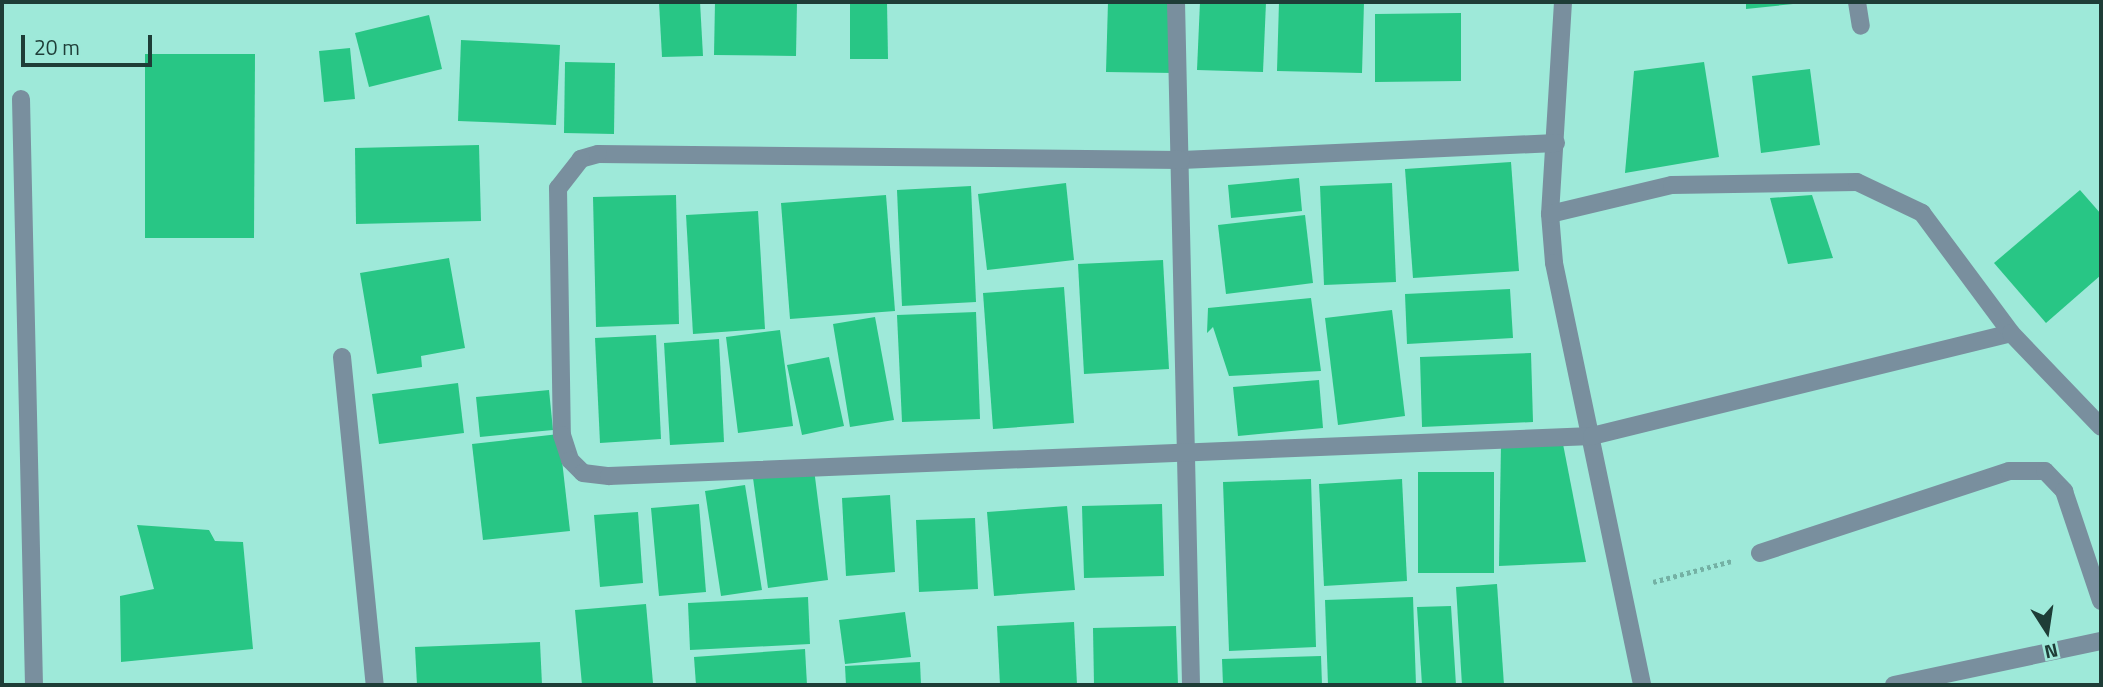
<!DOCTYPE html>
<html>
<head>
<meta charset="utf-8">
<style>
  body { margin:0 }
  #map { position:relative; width:2103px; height:687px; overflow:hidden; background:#9ee9d9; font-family:"Titillium Web",sans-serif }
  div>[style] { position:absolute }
  .building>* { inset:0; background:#28c685 }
  .path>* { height:4.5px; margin-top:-2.25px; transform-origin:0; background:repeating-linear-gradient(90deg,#74b1a4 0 3.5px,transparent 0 7px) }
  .minor>* { height:18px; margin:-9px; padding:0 9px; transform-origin:9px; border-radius:9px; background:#798f9e }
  span { translate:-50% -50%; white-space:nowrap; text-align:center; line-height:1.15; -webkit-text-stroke:7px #9ee9d9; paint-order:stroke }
  .frame { position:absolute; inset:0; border:4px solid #1e3d37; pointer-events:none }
  .north { position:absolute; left:2012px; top:596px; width:70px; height:70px; -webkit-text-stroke:5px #9ee9d9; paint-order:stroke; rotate:168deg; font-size:19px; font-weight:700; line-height:28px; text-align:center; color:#1e3d37 }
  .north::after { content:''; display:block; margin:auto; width:24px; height:32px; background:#1e3d37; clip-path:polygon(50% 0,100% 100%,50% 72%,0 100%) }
  .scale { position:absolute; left:21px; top:35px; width:131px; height:32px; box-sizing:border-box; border:4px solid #1e3d37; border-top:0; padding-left:9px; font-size:21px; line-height:24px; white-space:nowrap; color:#1e3d37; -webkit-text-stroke:5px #9ee9d9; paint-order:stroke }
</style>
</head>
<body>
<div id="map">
  <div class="building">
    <div style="clip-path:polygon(659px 2px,700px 2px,703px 56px,662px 57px)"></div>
    <div style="clip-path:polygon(715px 2px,797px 2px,796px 56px,714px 55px)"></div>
    <div style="clip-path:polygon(850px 2px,887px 2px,888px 59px,850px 59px)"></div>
    <div style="clip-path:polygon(1108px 2px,1175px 2px,1174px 73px,1106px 72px)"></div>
    <div style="clip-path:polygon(1200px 2px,1266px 2px,1263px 72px,1197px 70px)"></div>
    <div style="clip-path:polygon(1279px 2px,1364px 2px,1362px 73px,1277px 71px)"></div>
    <div style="clip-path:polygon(1746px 2px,1793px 2px,1793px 4px,1746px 9px)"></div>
    <div style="clip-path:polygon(1461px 13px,1461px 81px,1375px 82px,1375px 14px)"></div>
    <div style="clip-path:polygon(429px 15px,442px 69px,369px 87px,355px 33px)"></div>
    <div style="clip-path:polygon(461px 40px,560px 45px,556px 125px,458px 121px)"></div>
    <div style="clip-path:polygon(350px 48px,355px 99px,324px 102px,319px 51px)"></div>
    <div style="clip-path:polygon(145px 54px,255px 54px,254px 238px,145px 238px)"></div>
    <div style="clip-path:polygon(565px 62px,615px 63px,614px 134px,564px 133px)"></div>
    <div style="clip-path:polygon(1704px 62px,1719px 157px,1625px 173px,1634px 71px)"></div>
    <div style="clip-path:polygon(1810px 69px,1820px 145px,1761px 153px,1752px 76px)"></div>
    <div style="clip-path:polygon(479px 145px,481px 221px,356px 224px,355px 148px)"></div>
    <div style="clip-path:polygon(1511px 162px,1519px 271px,1413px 278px,1405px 169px)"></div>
    <div style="clip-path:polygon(1299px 178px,1302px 211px,1231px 218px,1228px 185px)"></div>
    <div style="clip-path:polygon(1066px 183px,1074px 260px,987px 270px,978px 194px)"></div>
    <div style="clip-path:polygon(1392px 183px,1396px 282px,1324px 285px,1320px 186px)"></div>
    <div style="clip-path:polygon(971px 186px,976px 302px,902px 306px,897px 190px)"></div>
    <div style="clip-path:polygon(2080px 190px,2101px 214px,2101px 275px,2046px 323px,1994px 263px)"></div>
    <div style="clip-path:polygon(676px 195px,679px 324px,596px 327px,593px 197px)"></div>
    <div style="clip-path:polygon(886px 195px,895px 311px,790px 319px,781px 203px)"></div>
    <div style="clip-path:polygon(1812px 195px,1833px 258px,1788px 264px,1770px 198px)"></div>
    <div style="clip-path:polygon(758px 211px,765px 329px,693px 334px,686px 215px)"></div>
    <div style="clip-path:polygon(1305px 215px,1313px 283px,1226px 294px,1218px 225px)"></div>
    <div style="clip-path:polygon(449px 258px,465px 348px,421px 356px,422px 367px,377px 374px,360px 273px)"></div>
    <div style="clip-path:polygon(1163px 260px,1169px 369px,1084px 374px,1078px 264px)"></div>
    <div style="clip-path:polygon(1064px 287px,1074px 423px,993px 429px,983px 293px)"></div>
    <div style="clip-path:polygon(1510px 289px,1513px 338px,1407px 344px,1405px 294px)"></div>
    <div style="clip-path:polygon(1311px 298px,1321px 371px,1229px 376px,1213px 327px,1207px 333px,1208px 308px)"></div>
    <div style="clip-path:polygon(1392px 310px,1405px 416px,1338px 425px,1325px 318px)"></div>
    <div style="clip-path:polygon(976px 312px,980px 419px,902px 422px,897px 315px)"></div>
    <div style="clip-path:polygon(875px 317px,894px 420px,850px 427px,833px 324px)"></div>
    <div style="clip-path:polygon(780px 330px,793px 426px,738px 433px,726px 337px)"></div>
    <div style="clip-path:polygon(656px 335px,661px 439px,600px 443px,595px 338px)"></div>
    <div style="clip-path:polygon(719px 339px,724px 442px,670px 445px,664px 343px)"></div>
    <div style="clip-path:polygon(1531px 353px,1533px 422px,1422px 427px,1420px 357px)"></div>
    <div style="clip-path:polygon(829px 357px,844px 426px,802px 435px,787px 365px)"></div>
    <div style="clip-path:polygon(1319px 380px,1323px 428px,1238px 436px,1233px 387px)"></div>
    <div style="clip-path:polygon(458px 383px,464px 433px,379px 444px,372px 394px)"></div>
    <div style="clip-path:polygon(549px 390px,553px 430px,480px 437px,476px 397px)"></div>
    <div style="clip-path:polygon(559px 434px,570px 531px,483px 540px,472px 444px)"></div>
    <div style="clip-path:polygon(1501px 444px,1563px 444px,1586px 562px,1499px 566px)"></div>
    <div style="clip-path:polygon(814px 469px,828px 580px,768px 588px,753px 478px)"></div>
    <div style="clip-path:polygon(1418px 472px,1494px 472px,1494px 573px,1418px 573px)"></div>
    <div style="clip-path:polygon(1311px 479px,1316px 647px,1229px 651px,1223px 482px)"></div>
    <div style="clip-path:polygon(1402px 479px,1407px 581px,1324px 586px,1319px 484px)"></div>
    <div style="clip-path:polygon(745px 485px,762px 590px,721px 596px,705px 491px)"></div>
    <div style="clip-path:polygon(890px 495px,895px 572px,846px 576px,842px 498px)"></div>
    <div style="clip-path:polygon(699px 504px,706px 592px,659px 596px,651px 508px)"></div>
    <div style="clip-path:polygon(1162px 504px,1164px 576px,1084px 578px,1082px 506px)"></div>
    <div style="clip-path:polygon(1067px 506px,1075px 590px,994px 596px,987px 512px)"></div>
    <div style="clip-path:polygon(638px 512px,643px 583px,600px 587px,594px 515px)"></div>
    <div style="clip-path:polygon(975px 518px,978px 589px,919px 592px,916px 520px)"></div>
    <div style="clip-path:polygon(137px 525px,209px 530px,215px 541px,243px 542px,253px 649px,121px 662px,120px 596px,154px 589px)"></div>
    <div style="clip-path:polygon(1497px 584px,1504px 685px,1462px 685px,1456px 587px)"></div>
    <div style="clip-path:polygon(808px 597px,810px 644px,690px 650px,688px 603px)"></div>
    <div style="clip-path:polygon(1413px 597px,1416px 685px,1328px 685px,1325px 600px)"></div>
    <div style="clip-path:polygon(646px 604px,653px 683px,582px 685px,575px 610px)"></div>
    <div style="clip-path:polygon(1451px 606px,1456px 685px,1422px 685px,1417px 607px)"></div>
    <div style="clip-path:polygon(905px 612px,911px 657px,845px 664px,839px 620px)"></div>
    <div style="clip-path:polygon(1074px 622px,1077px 685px,1000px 685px,997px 626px)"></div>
    <div style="clip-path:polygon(1176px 626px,1178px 685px,1094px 685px,1093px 628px)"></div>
    <div style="clip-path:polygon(540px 642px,542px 685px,417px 685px,415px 647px)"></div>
    <div style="clip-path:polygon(805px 649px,807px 685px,696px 685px,694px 657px)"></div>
    <div style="clip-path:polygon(1321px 656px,1322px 685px,1223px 685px,1222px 659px)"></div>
    <div style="clip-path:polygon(920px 662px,921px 685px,846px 685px,845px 666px)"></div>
  </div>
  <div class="path">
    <div style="left:1653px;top:582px;width:82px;rotate:-14.9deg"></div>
  </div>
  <div class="minor">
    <div style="left:1176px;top:2px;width:683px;rotate:88.74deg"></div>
    <div style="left:1563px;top:2px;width:212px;rotate:93.5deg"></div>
    <div style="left:1550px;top:214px;width:49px;rotate:85.3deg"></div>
    <div style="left:1554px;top:263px;width:431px;rotate:78.2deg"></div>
    <div style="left:1857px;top:2px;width:24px;rotate:81deg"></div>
    <div style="left:21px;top:99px;width:586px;rotate:88.73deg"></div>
    <div style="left:1556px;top:143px;width:375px;rotate:177.4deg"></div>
    <div style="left:1181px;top:160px;width:583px;rotate:-179.41deg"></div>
    <div style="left:598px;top:154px;width:18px;rotate:164deg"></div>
    <div style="left:581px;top:159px;width:37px;rotate:128deg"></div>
    <div style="left:558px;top:188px;width:247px;rotate:89.1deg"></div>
    <div style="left:562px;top:435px;width:26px;rotate:72deg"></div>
    <div style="left:570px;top:460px;width:18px;rotate:45deg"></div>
    <div style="left:583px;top:473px;width:26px;rotate:7deg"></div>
    <div style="left:609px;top:476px;width:984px;rotate:-2.33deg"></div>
    <div style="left:1592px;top:436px;width:431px;rotate:-13.8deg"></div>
    <div style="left:1550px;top:214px;width:125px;rotate:-13.4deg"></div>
    <div style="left:1672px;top:185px;width:185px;rotate:-0.9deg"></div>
    <div style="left:1857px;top:182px;width:72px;rotate:25.5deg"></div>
    <div style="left:1922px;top:213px;width:149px;rotate:53.4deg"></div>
    <div style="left:2011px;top:333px;width:130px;rotate:46.2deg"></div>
    <div style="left:342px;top:357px;width:330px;rotate:84.3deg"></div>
    <div style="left:1760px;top:553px;width:262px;rotate:-18.2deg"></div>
    <div style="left:2009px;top:471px;width:36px"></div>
    <div style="left:2045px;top:471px;width:28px;rotate:46deg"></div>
    <div style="left:2064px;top:491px;width:116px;rotate:71.4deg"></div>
    <div style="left:1894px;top:685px;width:212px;rotate:-12deg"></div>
  </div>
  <div class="frame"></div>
  <div class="north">N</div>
  <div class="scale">20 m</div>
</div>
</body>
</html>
